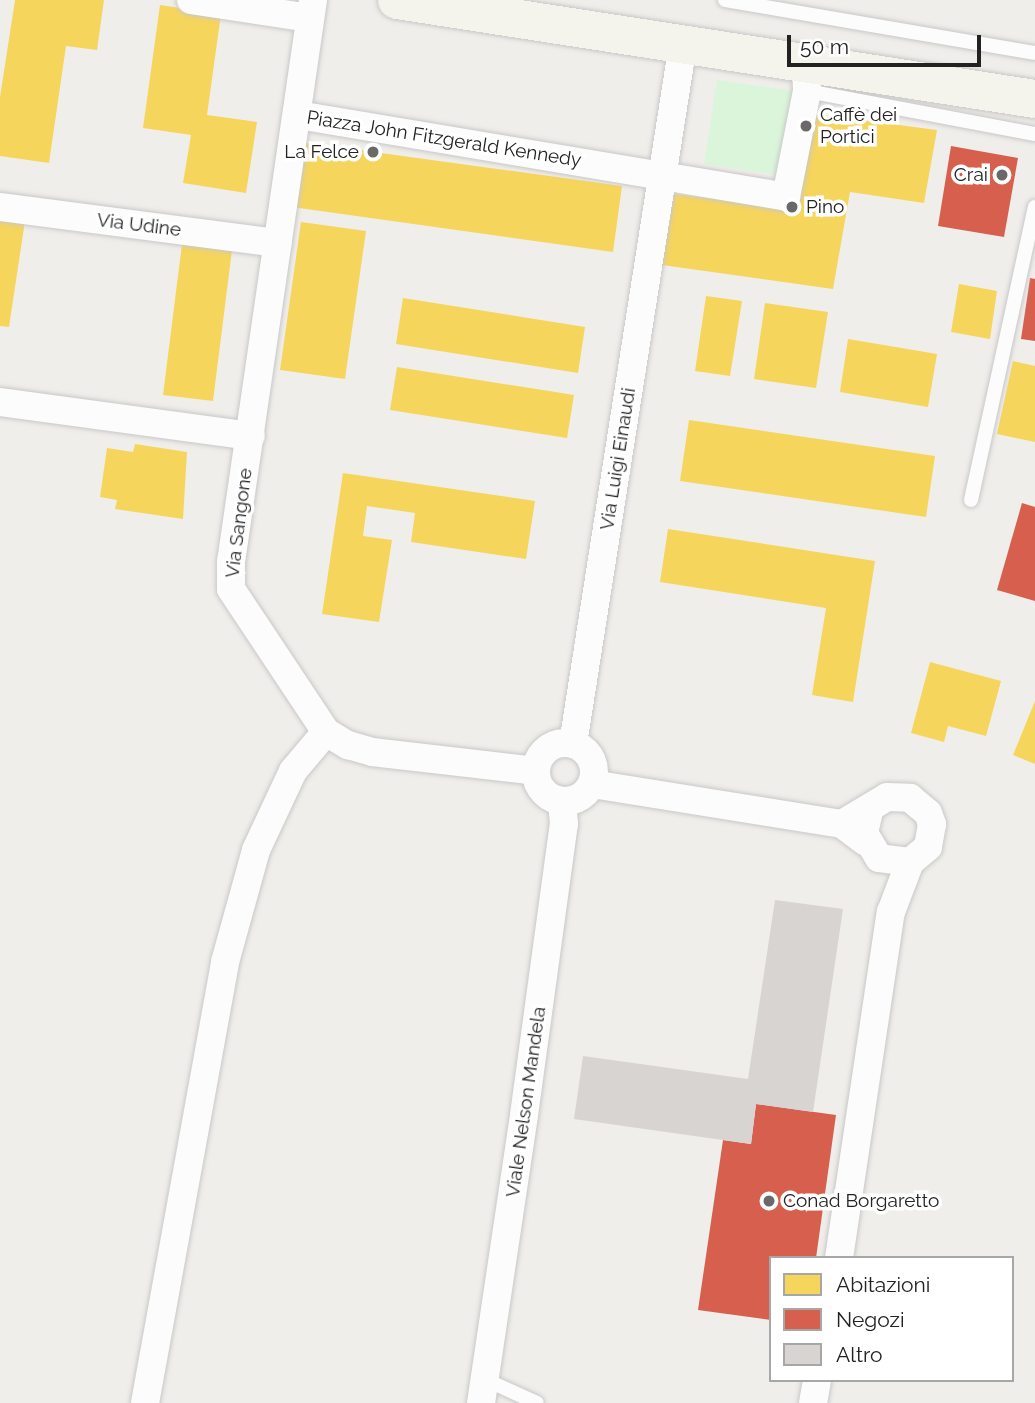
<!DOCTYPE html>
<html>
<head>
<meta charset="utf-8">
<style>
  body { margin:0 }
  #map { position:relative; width:1035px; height:1403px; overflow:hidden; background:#f0eeeb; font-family:Raleway,sans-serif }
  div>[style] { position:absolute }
  .park>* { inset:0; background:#daf5da }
  .homes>* { inset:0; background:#f6d55c }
  .shops>* { inset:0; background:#d6604d }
  .building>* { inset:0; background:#d7d4d2 }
  .roads { filter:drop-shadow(0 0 2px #c9c8c7) drop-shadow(0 0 2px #c9c8c7) }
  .lane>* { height:14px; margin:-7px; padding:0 7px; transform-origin:7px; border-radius:7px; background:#fdfcfc }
  .street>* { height:28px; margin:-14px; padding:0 14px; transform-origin:14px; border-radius:14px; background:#fdfcfc }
  .street>.ring { margin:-14px; padding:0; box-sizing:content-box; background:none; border:28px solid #fdfcfc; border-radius:50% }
  .secondary>* { height:38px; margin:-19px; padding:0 19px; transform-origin:19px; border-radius:19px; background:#f4f4ed }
  .dots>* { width:19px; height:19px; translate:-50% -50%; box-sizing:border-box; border:4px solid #fff; border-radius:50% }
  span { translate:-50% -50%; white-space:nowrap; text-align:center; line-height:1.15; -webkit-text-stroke:7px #fff; paint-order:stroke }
  .poi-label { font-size:19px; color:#222 }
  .left { translate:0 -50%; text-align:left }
  .right { translate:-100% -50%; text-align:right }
  .street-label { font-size:19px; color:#222 }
  .legend { position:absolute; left:769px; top:1256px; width:245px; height:126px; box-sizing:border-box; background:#fff; border:2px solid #a7a7a7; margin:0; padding:9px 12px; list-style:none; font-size:21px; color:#222 }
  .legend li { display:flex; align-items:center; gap:14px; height:35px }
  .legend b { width:35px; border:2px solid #a7a7a7 }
  .scale { position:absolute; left:787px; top:35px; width:194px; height:32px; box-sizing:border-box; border:4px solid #222; border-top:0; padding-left:9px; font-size:21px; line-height:24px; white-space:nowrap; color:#222; -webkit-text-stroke:5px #fff; paint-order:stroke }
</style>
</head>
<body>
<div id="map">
  <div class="park">
    <div style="clip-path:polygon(717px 80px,795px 91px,782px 175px,704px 164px)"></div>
  </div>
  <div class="homes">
    <div style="clip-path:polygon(15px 0,104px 0,97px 50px,66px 46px,49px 163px,0 156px,0 97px)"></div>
    <div style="clip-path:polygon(160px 5px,221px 14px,207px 115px,257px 122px,246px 193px,183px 183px,191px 135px,143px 128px)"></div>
    <div style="clip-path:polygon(807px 113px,937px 130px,924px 203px,850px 192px,833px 289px,662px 265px,674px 194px,791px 209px)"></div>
    <div style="clip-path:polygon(301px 142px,622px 186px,613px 252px,292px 207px)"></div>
    <div style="clip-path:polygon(0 218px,25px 221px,9px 327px,0 326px)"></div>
    <div style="clip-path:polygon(301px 222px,366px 231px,345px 379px,280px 370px)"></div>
    <div style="clip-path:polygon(182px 244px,232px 250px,213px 401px,163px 395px)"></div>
    <div style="clip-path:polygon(959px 284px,997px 291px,990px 339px,951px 332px)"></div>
    <div style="clip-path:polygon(706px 296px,742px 301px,730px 376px,695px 371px)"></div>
    <div style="clip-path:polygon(403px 298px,585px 327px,578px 373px,396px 344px)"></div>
    <div style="clip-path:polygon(765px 303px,828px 312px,816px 388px,754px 379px)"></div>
    <div style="clip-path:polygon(848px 339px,937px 354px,928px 407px,840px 392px)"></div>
    <div style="clip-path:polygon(1013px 361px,1035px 366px,1035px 442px,997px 434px)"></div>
    <div style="clip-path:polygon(397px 367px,574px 395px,567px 438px,390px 410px)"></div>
    <div style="clip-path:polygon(689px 420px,935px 456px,926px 517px,680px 481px)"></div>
    <div style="clip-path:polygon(135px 444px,187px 452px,183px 519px,115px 509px,117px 500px,100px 497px,107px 448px,133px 452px)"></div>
    <div style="clip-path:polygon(343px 473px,535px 501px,526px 559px,411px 542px,415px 513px,367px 506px,363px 536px,392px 540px,379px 622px,322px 614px)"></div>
    <div style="clip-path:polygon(668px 529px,875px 561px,853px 702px,812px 695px,826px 608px,660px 582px)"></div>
    <div style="clip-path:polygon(930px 662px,1001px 681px,986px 736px,948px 726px,944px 742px,911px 733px)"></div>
    <div style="clip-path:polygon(1035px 701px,1035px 764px,1013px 755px)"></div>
  </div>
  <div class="shops">
    <div style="clip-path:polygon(951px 146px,1018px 158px,1004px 237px,938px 226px)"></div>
    <div style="clip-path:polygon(1030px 278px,1035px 279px,1035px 341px,1021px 339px)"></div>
    <div style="clip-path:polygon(1022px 503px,1035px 507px,1035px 601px,997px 590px)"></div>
    <div style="clip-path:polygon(756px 1104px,836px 1115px,816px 1258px,771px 1258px,771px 1320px,698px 1310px,723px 1140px,751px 1144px)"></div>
  </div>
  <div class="building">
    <div style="clip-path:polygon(775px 900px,843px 909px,813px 1112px,756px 1104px,751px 1144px,574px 1119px,583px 1056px,748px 1079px)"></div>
  </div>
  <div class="roads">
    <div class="lane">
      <div style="left:725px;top:0;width:314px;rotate:9.7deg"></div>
      <div style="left:807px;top:91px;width:232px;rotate:10.7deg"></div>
      <div style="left:971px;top:500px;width:300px;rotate:-77.7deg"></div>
      <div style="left:487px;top:1371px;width:13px;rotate:63deg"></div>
      <div style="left:493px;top:1383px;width:48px;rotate:24.4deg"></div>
    </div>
    <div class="street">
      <div style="left:191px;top:0;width:120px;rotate:8.6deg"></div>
      <div style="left:313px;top:0;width:568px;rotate:98.3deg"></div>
      <div style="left:231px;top:562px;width:27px;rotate:90deg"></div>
      <div style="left:231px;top:589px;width:172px;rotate:56.4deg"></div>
      <div style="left:326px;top:732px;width:26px;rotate:31deg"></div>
      <div style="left:348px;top:745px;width:25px;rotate:16deg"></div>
      <div style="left:372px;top:752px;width:165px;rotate:6.6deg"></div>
      <div style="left:298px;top:115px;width:495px;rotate:9.5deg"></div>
      <div style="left:786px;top:197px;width:108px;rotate:-78.8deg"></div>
      <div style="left:807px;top:91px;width:28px;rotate:-92deg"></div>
      <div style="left:0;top:207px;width:280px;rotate:7.4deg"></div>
      <div style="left:0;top:402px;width:253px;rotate:7.7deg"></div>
      <div class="ring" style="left:536px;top:743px;width:30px;height:30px"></div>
      <div style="left:573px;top:744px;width:709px;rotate:-81.07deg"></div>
      <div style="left:592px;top:784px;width:253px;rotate:9.1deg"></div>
      <div style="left:842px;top:824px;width:30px;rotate:37deg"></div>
      <div style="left:842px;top:824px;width:52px;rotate:-31deg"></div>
      <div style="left:887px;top:797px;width:23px;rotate:2deg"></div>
      <div style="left:910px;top:798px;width:23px;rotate:40deg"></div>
      <div style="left:928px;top:813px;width:12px;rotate:70deg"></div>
      <div style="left:932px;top:824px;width:23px;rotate:100deg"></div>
      <div style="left:928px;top:847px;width:23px;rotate:140deg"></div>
      <div style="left:910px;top:862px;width:31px;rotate:-173deg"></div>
      <div style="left:879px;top:858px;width:29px;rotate:-121deg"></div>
      <div style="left:864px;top:833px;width:22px;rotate:-77deg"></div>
      <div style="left:839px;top:1258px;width:350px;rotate:-81.5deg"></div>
      <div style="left:891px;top:912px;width:53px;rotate:-69.2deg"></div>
      <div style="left:145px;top:1403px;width:448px;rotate:-79.7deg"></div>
      <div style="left:225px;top:962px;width:116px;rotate:-74.5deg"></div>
      <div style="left:256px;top:850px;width:87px;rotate:-64.9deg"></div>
      <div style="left:293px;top:771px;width:51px;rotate:-49.8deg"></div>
      <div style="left:481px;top:1403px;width:291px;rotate:-81.5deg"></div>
      <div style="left:524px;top:1115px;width:294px;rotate:-82.2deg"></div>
      <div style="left:564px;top:824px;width:23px;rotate:-95deg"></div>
      <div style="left:813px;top:1403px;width:23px;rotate:-80deg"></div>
    </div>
    <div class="secondary">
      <div style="left:397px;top:0;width:646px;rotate:8.82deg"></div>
    </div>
  </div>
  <div class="dots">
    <div style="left:806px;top:126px;background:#6a6968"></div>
    <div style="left:373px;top:152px;background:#6a6968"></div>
    <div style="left:1002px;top:175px;background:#6a6968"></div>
    <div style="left:792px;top:207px;background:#6a6968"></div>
    <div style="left:769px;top:1201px;background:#6a6968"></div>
  </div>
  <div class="poi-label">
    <span class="left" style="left:820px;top:126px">Caffè dei<br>Portici</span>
    <span class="right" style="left:359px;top:152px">La Felce</span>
    <span class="right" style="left:988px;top:175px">Crai</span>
    <span class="left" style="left:806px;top:207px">Pino</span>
    <span class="left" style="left:783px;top:1201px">Conad Borgaretto</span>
  </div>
  <div class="street-label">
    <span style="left:444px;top:139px;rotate:9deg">Piazza John Fitzgerald Kennedy</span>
    <span style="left:139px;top:225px;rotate:7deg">Via Udine</span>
    <span style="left:618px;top:459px;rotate:-81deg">Via Luigi Einaudi</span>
    <span style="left:239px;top:523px;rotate:-83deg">Via Sangone</span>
    <span style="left:526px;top:1102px;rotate:-82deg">Viale Nelson Mandela</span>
  </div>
  <ul class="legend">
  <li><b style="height:19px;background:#f6d55c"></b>Abitazioni</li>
  <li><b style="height:19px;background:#d6604d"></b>Negozi</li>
  <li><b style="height:19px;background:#d7d4d2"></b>Altro</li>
  </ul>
  <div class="scale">50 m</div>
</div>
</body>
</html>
